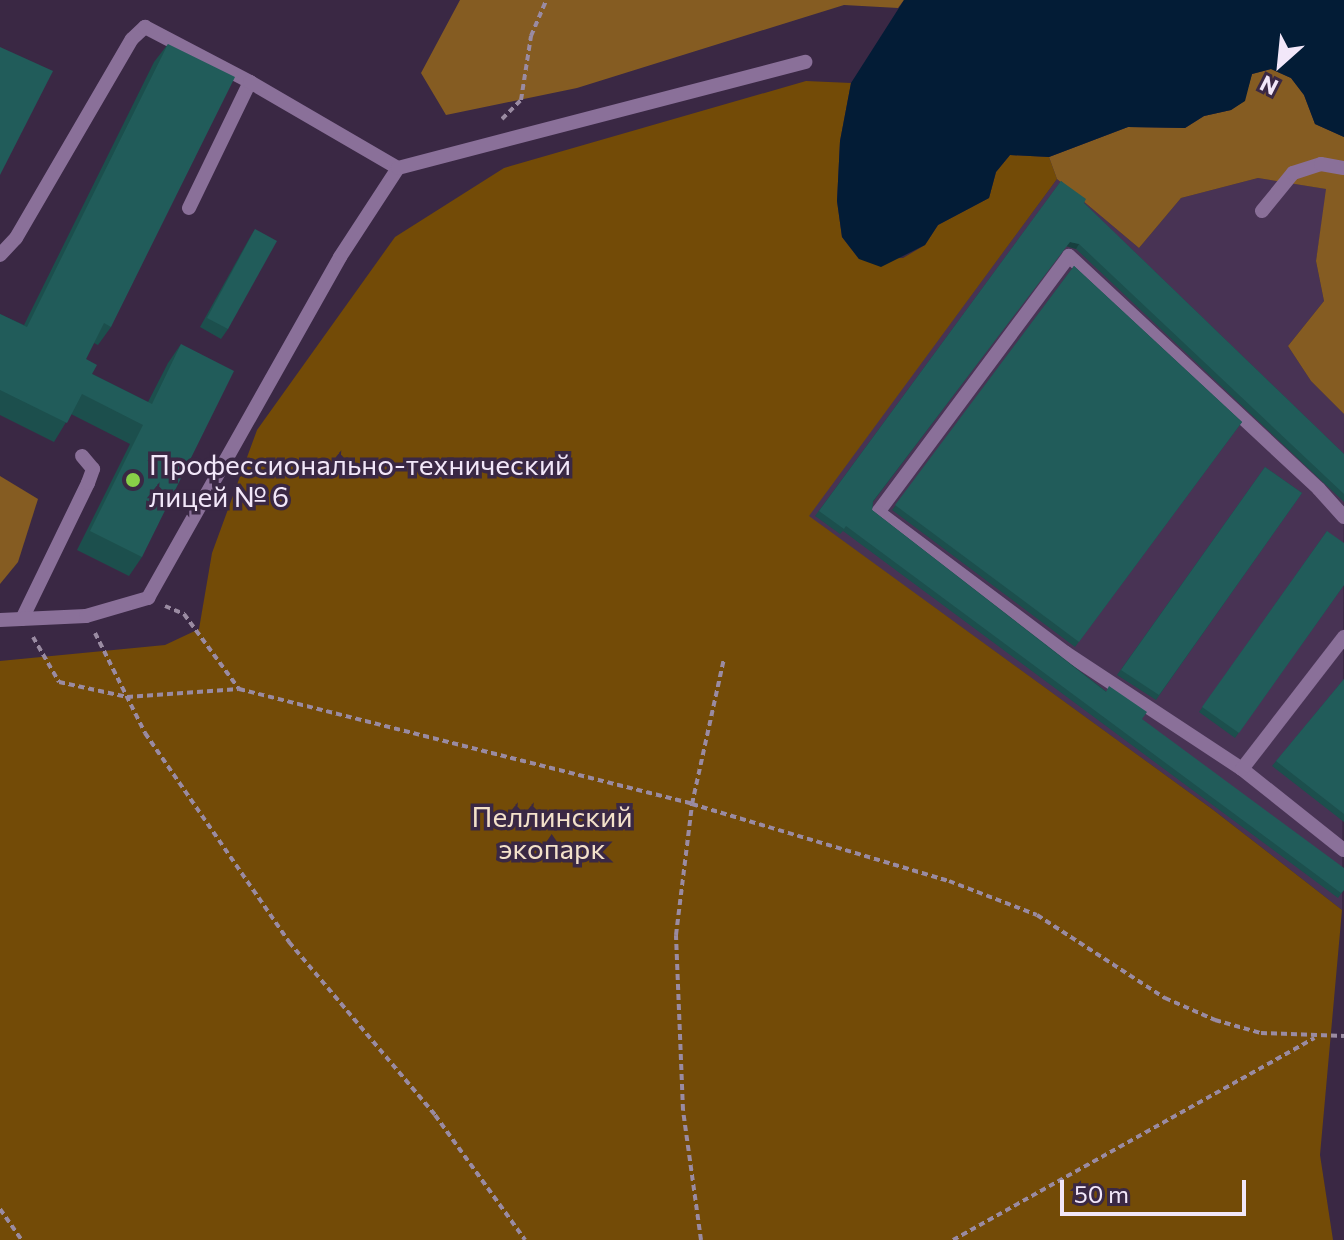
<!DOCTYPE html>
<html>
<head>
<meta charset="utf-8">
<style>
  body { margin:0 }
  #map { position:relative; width:1344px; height:1240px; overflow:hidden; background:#3a2844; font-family:Commissioner,sans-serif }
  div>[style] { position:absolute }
  .built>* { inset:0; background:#483354 }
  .green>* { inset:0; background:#734b07 }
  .forest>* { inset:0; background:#855c22 }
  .water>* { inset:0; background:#031c36 }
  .path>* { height:4px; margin-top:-2px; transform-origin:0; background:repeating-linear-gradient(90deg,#9a8ba2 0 6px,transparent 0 10px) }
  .lane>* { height:14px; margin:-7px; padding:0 7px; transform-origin:7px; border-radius:7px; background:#8a7099 }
  .wall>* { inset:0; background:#1c4f4d }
  .shaded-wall>* { inset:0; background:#17403f }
  .building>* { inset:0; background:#215c5a }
  .dots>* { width:22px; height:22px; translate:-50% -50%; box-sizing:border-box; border:4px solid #3a2844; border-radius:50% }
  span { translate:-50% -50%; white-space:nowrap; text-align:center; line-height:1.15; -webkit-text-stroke:7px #3a2844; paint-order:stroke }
  .poi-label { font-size:28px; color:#f2e7f9 }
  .left { translate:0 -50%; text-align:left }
  .park-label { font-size:28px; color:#f3e1ca }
  .north { position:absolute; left:1240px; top:24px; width:80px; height:80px; -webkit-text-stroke:6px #3a2844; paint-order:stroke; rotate:207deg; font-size:22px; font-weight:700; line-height:32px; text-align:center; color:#f2e7f9 }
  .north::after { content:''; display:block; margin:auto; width:28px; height:36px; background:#f2e7f9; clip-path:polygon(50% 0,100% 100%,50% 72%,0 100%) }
  .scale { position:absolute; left:1060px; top:1180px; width:186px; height:36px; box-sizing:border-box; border:4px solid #f2e7f9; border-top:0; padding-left:10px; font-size:24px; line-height:28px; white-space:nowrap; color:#f2e7f9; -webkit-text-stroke:6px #3a2844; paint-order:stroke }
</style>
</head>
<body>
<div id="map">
  <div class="built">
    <div style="clip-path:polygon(1258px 178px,1327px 189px,1316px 261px,1324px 301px,1288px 346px,1311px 381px,1344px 414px,1342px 910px,1212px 809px,808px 516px,1057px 179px,1139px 248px,1181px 198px)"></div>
  </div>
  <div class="green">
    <div style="clip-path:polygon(806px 81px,851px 83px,840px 141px,837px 201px,842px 237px,859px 259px,903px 258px,925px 245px,938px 225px,989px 198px,996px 172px,1010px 155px,1049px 157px,1057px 179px,809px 516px,1212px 809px,1342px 910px,1320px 1155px,1333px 1240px,0 1240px,0 661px,165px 645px,199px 629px,212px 553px,257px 430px,395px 237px,504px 168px)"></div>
  </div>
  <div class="forest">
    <div style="clip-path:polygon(460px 0,904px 0,898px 8px,844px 5px,577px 88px,446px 115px,421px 73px)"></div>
    <div style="clip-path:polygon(1271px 69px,1291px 78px,1304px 95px,1315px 124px,1344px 137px,1344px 414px,1311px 381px,1288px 346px,1324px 301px,1316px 261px,1326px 189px,1258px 178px,1181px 198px,1139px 248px,1057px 179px,1049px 157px,1128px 127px,1185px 128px,1204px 116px,1231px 110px,1244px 101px,1252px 74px)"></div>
    <div style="clip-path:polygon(0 476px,38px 499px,18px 562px,0 584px)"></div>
  </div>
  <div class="water">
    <div style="clip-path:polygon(904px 0,1344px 0,1344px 137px,1315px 124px,1304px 95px,1291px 78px,1271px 69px,1252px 74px,1245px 101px,1231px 110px,1204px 116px,1185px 128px,1128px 127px,1049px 157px,1010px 155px,996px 172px,989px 198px,938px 225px,925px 245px,881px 267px,859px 259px,842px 237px,837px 201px,840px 141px,851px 83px)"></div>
  </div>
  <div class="path">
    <div style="left:502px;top:119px;width:27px;rotate:-45deg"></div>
    <div style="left:521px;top:100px;width:65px;rotate:-81.1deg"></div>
    <div style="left:531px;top:36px;width:39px;rotate:-67deg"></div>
    <div style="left:165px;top:606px;width:21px;rotate:23deg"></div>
    <div style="left:184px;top:614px;width:93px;rotate:53.7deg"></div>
    <div style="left:239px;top:689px;width:467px;rotate:14.2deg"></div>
    <div style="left:692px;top:804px;width:268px;rotate:16.7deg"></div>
    <div style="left:949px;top:881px;width:94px;rotate:21.1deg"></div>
    <div style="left:1037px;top:915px;width:153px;rotate:33deg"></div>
    <div style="left:1165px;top:998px;width:55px;rotate:23.7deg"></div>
    <div style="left:1215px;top:1020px;width:48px;rotate:15.8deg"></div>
    <div style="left:1261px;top:1033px;width:83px;rotate:2.1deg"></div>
    <div style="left:95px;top:633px;width:112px;rotate:63.4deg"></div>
    <div style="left:145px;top:733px;width:254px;rotate:55.4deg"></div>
    <div style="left:289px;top:942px;width:226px;rotate:49.8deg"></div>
    <div style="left:435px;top:1115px;width:154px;rotate:54.2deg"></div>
    <div style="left:33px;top:637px;width:52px;rotate:60deg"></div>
    <div style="left:59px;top:682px;width:70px;rotate:12.4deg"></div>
    <div style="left:127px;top:697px;width:112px;rotate:-4.1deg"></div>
    <div style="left:0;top:1209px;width:38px;rotate:55deg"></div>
    <div style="left:701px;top:1240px;width:131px;rotate:-97.9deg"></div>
    <div style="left:683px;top:1110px;width:175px;rotate:-92.3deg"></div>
    <div style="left:676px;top:935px;width:132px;rotate:-83deg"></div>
    <div style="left:692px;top:804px;width:149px;rotate:-77.6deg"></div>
    <div style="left:953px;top:1240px;width:414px;rotate:-29.2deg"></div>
  </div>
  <div class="lane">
    <div style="left:189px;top:208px;width:140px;rotate:-64.2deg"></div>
    <div style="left:1262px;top:211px;width:49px;rotate:-50.8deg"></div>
    <div style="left:1293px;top:173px;width:29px;rotate:-18deg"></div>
    <div style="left:1321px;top:164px;width:23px;rotate:10deg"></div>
    <div style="left:0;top:255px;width:23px;rotate:-47deg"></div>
    <div style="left:16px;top:238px;width:230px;rotate:-59.8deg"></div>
    <div style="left:132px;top:39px;width:18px;rotate:-43deg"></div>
    <div style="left:145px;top:27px;width:119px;rotate:27.6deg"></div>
    <div style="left:250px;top:82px;width:171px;rotate:30.2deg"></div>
    <div style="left:1344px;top:517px;width:38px;rotate:-132deg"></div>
    <div style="left:1319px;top:489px;width:342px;rotate:-137deg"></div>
    <div style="left:1069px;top:256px;width:319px;rotate:126.7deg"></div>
    <div style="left:878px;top:512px;width:235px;rotate:36.9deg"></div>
    <div style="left:1066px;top:653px;width:211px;rotate:33.4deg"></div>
    <div style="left:1242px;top:769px;width:130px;rotate:38.5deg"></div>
    <div style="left:22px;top:619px;width:151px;rotate:-64.1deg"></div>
    <div style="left:88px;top:483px;width:15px;rotate:-70deg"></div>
    <div style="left:93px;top:469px;width:17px;rotate:-130deg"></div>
    <div style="left:0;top:620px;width:86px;rotate:-2.7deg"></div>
    <div style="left:86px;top:616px;width:65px;rotate:-16.2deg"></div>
    <div style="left:148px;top:598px;width:391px;rotate:-60.6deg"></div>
    <div style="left:340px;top:257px;width:106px;rotate:-56.9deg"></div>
    <div style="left:398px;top:168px;width:421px;rotate:-14.6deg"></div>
    <div style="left:1242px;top:769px;width:167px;rotate:-52.3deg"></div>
  </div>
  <div class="wall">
    <div style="clip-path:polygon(168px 44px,111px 327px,98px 345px,94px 343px,86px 359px,92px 374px,148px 402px,168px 363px,181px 344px,142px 557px,129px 576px,77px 550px,130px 444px,71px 414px,54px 442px,0 415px,0 314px,24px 325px,154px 62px)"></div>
    <div style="clip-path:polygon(1061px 181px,1344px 454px,1344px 502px,1076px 249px,1066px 246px,873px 502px,872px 510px,1142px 719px,1344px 890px,1338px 898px,843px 531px,840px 534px,815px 516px)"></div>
    <div style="clip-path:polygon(255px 229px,228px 329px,221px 339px,200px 327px,249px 239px)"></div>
    <div style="clip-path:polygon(1074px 266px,1242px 422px,1075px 647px,892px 510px)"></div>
    <div style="clip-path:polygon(1265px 467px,1302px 493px,1156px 700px,1117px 675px)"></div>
    <div style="clip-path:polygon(1327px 531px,1344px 585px,1235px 738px,1199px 712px)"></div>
    <div style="clip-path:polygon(1344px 679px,1344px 822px,1272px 766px)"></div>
  </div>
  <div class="shaded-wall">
    <div style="clip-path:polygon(1070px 242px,1079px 244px,1076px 249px,1066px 246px)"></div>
  </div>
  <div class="building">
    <div style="clip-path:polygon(168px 44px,235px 77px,111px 327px,104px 323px,86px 359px,97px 365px,92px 374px,152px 404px,181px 344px,234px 371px,142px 557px,90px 531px,143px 425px,82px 394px,67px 423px,0 390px,0 314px,27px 327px)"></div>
    <div style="clip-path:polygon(0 47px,53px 71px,0 175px)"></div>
    <div style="clip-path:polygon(1061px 181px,1086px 199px,1084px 203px,1344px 454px,1344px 494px,1079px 244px,1070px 242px,873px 501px,872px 510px,1106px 692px,1109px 686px,1147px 712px,1142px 719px,1344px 868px,1344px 890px,1341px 893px,846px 526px,844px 529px,819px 511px)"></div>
    <div style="clip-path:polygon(255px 229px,277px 241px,228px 329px,207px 318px)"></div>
    <div style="clip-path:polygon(1074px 266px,1242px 422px,1079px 642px,895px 505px)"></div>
    <div style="clip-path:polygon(1265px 467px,1302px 493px,1159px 695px,1121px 670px)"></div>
    <div style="clip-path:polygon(1327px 531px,1344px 543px,1344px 585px,1239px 733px,1202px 707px)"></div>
    <div style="clip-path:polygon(1344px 679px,1344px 814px,1276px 761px)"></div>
  </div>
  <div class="dots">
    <div style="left:133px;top:480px;background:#89cf48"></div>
  </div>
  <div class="poi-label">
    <span class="left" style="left:149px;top:480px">Профессионально-технический<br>лицей № 6</span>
  </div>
  <div class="park-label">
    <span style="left:552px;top:832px">Пеллинский<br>экопарк</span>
  </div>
  <div class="north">N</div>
  <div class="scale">50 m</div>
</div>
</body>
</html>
